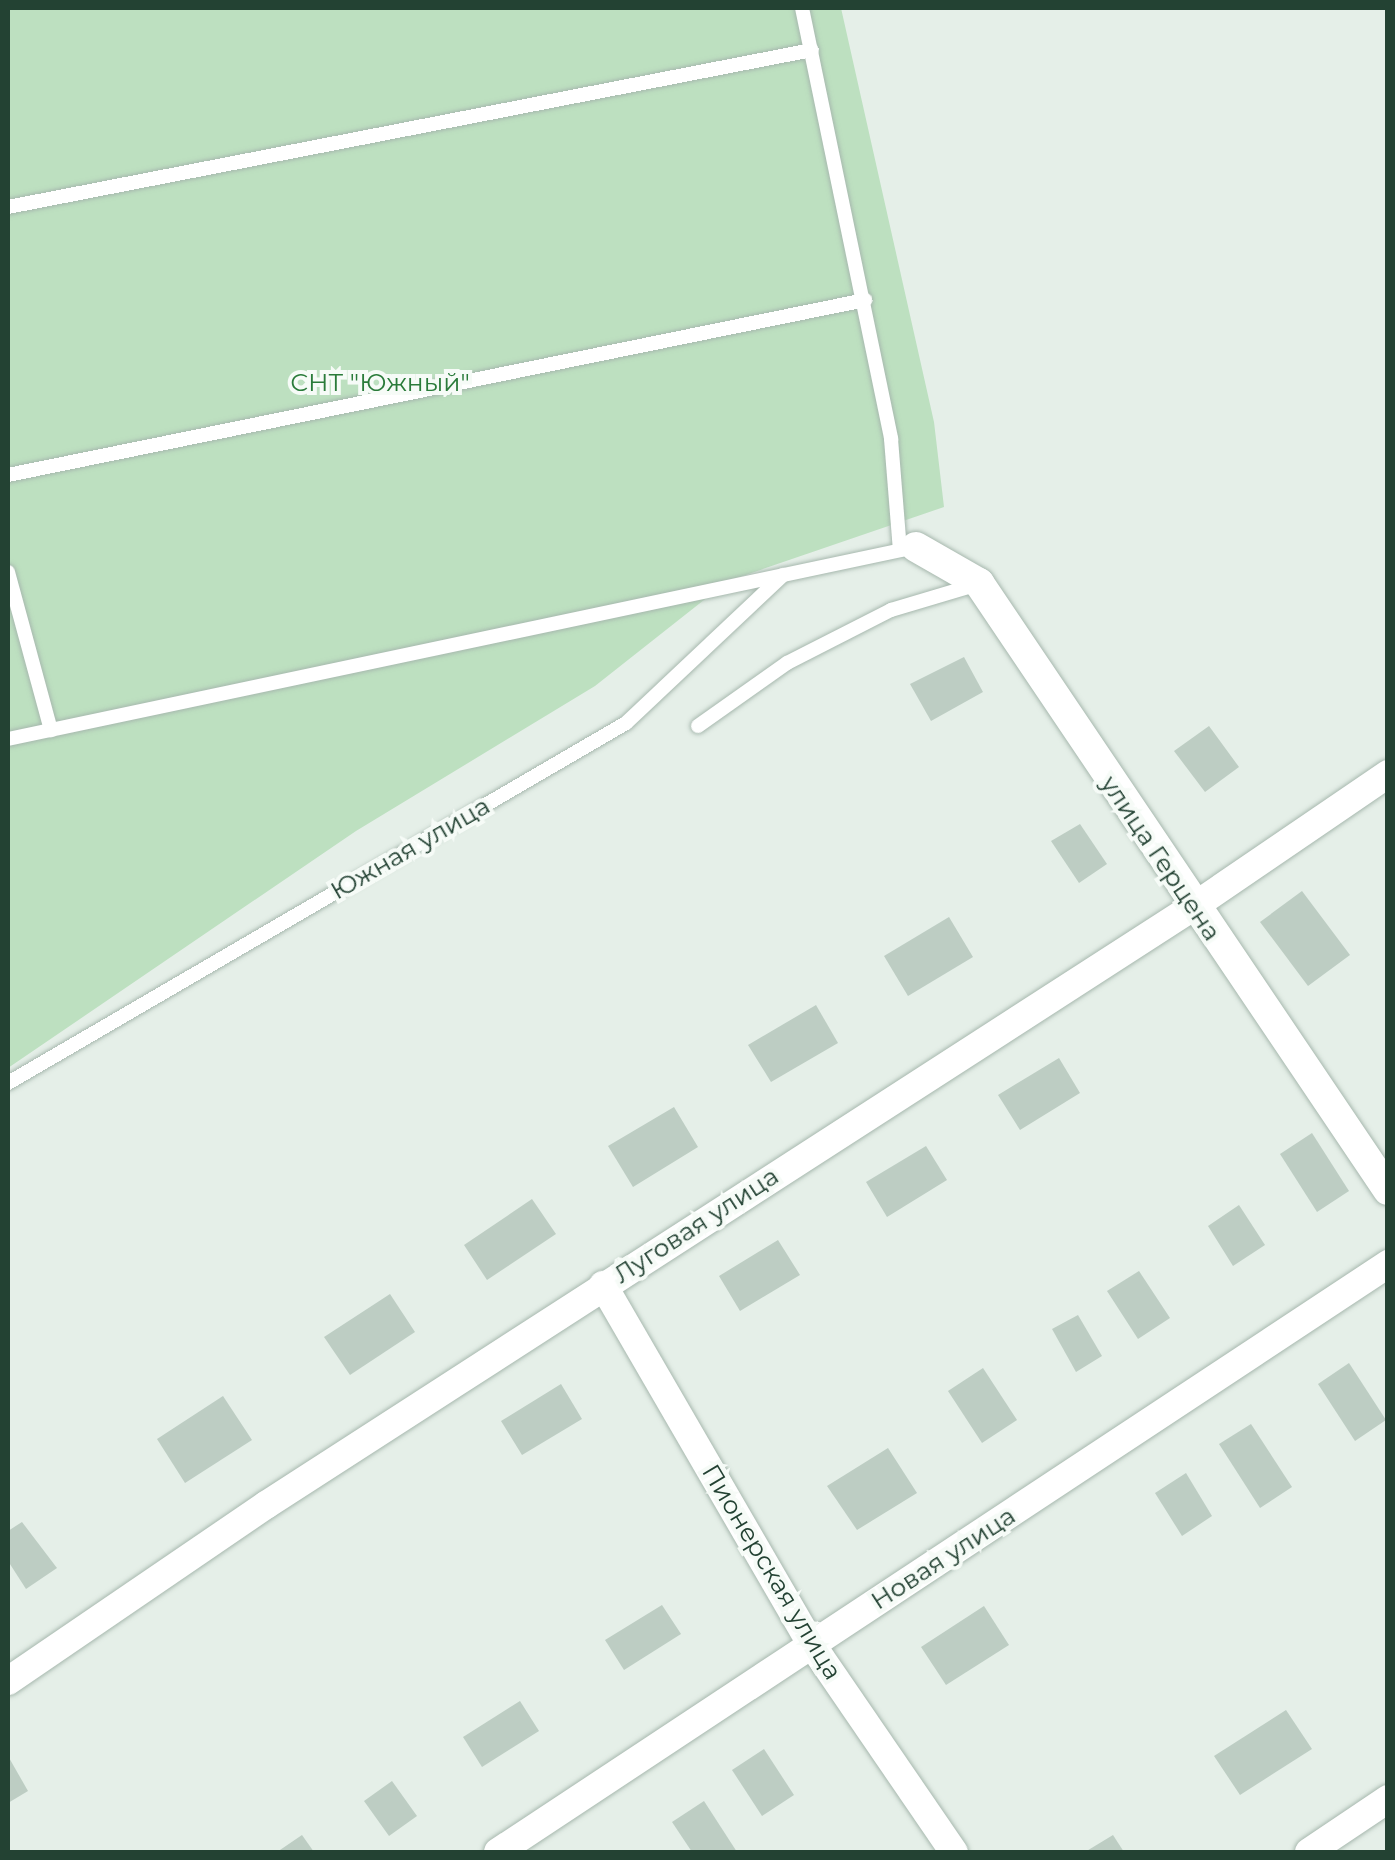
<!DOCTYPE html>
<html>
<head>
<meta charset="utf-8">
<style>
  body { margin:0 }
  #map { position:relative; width:1395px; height:1860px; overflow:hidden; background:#e5efe8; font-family:Montserrat,sans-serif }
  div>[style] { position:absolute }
  .green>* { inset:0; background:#bde0c0 }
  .building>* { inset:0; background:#bdcdc3 }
  .roads { filter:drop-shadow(0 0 2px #a7b8ae) drop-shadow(0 0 2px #a7b8ae) }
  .service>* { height:14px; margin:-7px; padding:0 7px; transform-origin:7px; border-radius:7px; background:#fff }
  .minor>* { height:28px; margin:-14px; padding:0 14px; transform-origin:14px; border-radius:14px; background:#fff }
  .tertiary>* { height:30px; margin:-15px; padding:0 15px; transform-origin:15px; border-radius:15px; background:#fff }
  span { translate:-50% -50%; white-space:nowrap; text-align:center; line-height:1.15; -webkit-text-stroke:8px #f6fbf7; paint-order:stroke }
  .park-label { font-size:25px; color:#2a7b3a }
  .street-label { font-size:25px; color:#234233 }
  .frame { position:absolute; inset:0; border:10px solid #234233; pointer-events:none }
</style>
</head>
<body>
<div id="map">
  <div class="green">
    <div style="clip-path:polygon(8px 8px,841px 8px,934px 422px,944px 507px,728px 581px,595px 686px,356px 831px,8px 1068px)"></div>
  </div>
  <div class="building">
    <div style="clip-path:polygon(964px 657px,983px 692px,931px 721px,910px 684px)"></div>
    <div style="clip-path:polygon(1209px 726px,1239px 767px,1205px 792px,1174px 751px)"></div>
    <div style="clip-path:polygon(1080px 824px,1107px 864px,1079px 883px,1051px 841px)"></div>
    <div style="clip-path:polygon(1302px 891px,1350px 955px,1308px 986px,1260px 922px)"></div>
    <div style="clip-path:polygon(949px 917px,973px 957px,908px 996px,884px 956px)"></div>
    <div style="clip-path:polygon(816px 1005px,838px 1043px,771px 1082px,748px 1045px)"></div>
    <div style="clip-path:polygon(1059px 1058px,1080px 1093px,1020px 1130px,998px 1095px)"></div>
    <div style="clip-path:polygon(674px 1107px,698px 1147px,633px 1187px,608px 1146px)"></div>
    <div style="clip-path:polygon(1312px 1133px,1349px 1191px,1317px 1212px,1280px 1154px)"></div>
    <div style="clip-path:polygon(926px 1146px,947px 1180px,887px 1217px,866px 1182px)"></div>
    <div style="clip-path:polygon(532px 1199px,556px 1234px,487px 1280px,464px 1245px)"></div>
    <div style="clip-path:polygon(1239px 1205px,1265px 1245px,1233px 1266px,1208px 1226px)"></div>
    <div style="clip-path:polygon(778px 1240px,800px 1275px,740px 1311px,719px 1276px)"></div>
    <div style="clip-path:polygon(1139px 1271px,1170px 1318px,1138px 1339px,1107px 1291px)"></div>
    <div style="clip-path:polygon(390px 1294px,415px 1332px,350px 1375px,324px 1337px)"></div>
    <div style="clip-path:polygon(1078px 1315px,1102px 1356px,1076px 1372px,1052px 1329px)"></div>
    <div style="clip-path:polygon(1349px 1363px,1386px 1420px,1355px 1441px,1318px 1384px)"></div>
    <div style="clip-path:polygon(983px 1368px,1017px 1420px,982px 1443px,948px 1391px)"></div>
    <div style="clip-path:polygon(561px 1384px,582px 1419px,522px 1455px,501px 1421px)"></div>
    <div style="clip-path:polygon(223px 1396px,252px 1440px,185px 1483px,157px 1439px)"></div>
    <div style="clip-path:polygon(1251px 1424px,1292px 1487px,1260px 1508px,1219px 1444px)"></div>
    <div style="clip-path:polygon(888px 1448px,917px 1493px,857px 1530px,827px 1486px)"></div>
    <div style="clip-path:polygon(1186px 1473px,1212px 1516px,1182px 1536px,1155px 1493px)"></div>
    <div style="clip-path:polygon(22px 1522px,57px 1568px,26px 1589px,8px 1561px,8px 1531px)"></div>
    <div style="clip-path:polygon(662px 1605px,681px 1634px,624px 1670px,605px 1640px)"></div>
    <div style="clip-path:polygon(984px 1606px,1009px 1645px,946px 1685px,921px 1647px)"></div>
    <div style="clip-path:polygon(520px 1701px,539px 1731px,482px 1767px,463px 1737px)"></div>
    <div style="clip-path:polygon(1286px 1710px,1312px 1749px,1240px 1795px,1214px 1756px)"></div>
    <div style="clip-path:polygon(764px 1749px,794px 1795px,762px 1816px,732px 1770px)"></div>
    <div style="clip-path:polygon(8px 1756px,28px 1791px,8px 1803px)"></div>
    <div style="clip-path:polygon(392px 1781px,417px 1816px,389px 1836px,364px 1801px)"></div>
    <div style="clip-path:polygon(704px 1801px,737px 1852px,692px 1852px,672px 1822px)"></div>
    <div style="clip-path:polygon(302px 1835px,314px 1852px,277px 1852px)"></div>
    <div style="clip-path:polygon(1113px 1835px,1124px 1852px,1085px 1852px)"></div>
  </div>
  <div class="roads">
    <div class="service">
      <div style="left:802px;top:8px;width:440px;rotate:78.3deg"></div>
      <div style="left:891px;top:439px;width:111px;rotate:85.4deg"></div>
      <div style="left:8px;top:207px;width:819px;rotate:-11.05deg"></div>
      <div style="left:8px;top:475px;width:875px;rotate:-11.54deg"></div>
      <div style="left:8px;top:572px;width:164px;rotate:74.8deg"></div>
      <div style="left:698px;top:726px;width:109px;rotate:-35.3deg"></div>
      <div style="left:787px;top:663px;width:117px;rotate:-27deg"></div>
      <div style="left:891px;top:610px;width:91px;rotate:-16.6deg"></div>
      <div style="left:8px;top:739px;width:928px;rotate:-11.94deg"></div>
      <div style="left:8px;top:1083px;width:715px;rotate:-30.22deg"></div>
      <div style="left:626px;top:723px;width:216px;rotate:-43.3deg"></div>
    </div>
    <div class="minor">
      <div style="left:603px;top:1285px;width:416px;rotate:59.9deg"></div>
      <div style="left:812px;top:1645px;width:251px;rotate:55.6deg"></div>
      <div style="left:8px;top:1681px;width:312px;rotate:-34.3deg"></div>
      <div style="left:266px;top:1505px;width:1103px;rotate:-32.83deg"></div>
      <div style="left:1193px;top:907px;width:236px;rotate:-34.3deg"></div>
      <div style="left:498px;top:1852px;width:1067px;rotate:-33.45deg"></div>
      <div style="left:1309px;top:1852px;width:95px;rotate:-33.9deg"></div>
    </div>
    <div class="tertiary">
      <div style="left:916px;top:547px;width:73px;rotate:29.7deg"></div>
      <div style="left:979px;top:583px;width:732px;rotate:56.03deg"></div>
    </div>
  </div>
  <div class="park-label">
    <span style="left:380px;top:382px">СНТ "Южный"</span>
  </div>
  <div class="street-label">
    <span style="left:410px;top:848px;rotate:-30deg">Южная улица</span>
    <span style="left:1161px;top:858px;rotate:56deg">улица Герцена</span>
    <span style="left:696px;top:1225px;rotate:-33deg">Луговая улица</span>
    <span style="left:943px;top:1558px;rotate:-33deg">Новая улица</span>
    <span style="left:772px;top:1572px;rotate:59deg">Пионерская улица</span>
  </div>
  <div class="frame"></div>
</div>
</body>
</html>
